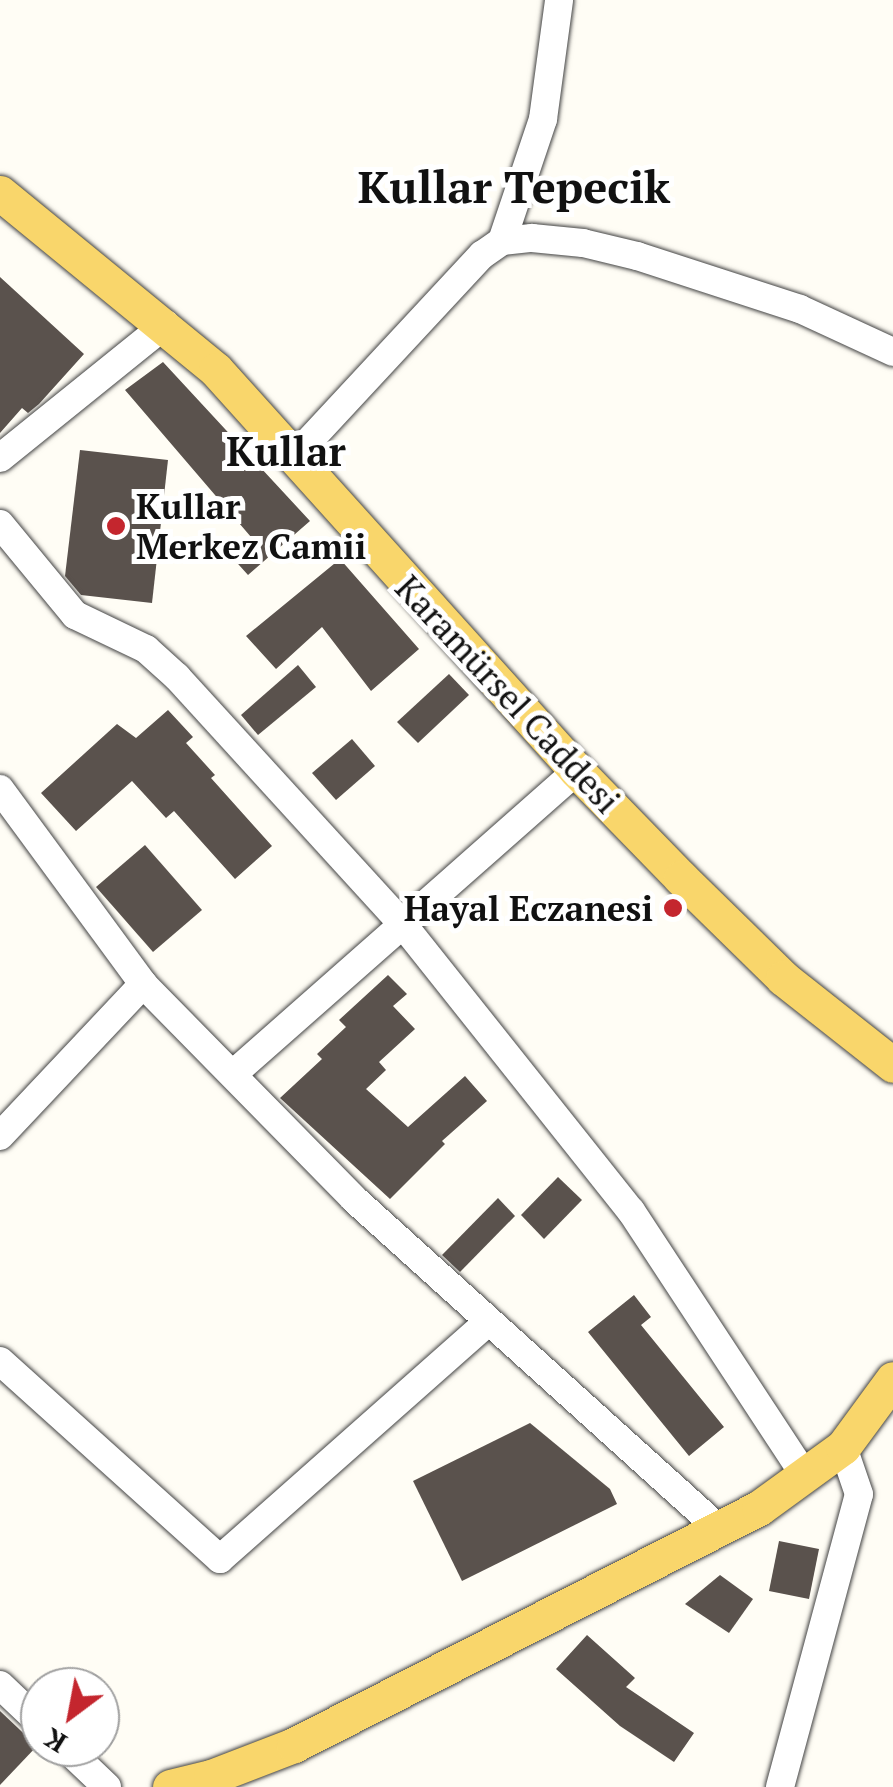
<!DOCTYPE html>
<html>
<head>
<meta charset="utf-8">
<style>
  body { margin:0 }
  #map { position:relative; width:893px; height:1787px; overflow:hidden; background:#fffdf5; font-family:"PT Serif",serif }
  div>[style] { position:absolute }
  .building>* { inset:0; background:#5a524d }
  .roads { filter:drop-shadow(0 0 2px #444) drop-shadow(0 0 2px #444) }
  .minor>* { height:28px; margin:-14px; padding:0 14px; transform-origin:14px; border-radius:14px; background:#fff }
  .major>* { height:35px; margin:-17.5px; padding:0 17.5px; transform-origin:17.5px; border-radius:17.5px; background:#f9d66b }
  .dots>* { width:28px; height:28px; translate:-50% -50%; box-sizing:border-box; border:5px solid #fff; border-radius:50% }
  span { translate:-50% -50%; white-space:nowrap; text-align:center; line-height:1.15; -webkit-text-stroke:10px #fff; paint-order:stroke }
  .poi-label { font-size:35px; color:#111; font-weight:700 }
  .left { translate:0 -50%; text-align:left }
  .right { translate:-100% -50%; text-align:right }
  .street-label { font-size:35px; color:#111 }
  .quarter-label { font-size:40px; color:#111; font-weight:700 }
  .district-label { font-size:45px; color:#111; font-weight:700 }
  .north { position:absolute; left:20px; top:1667px; width:100px; height:100px; box-sizing:border-box; background:#fff; border:2px solid #a0a0a0; border-radius:50%; rotate:212deg; font-size:28px; font-weight:700; line-height:40px; text-align:center; color:#111 }
  .north::after { content:''; display:block; margin:auto; width:35px; height:45px; background:#c4262e; clip-path:polygon(50% 0,100% 100%,50% 72%,0 100%) }
</style>
</head>
<body>
<div id="map">
  <div class="building">
    <div style="clip-path:polygon(0 277px,84px 354px,39px 404px,28px 413px,22px 408px,0 433px)"></div>
    <div style="clip-path:polygon(163px 362px,310px 521px,248px 575px,230px 555px,251px 537px,125px 390px)"></div>
    <div style="clip-path:polygon(80px 450px,168px 460px,152px 603px,81px 595px,65px 576px)"></div>
    <div style="clip-path:polygon(340px 559px,419px 649px,371px 691px,322px 627px,276px 669px,246px 636px)"></div>
    <div style="clip-path:polygon(298px 665px,316px 687px,258px 735px,241px 715px)"></div>
    <div style="clip-path:polygon(449px 674px,469px 695px,418px 743px,397px 722px)"></div>
    <div style="clip-path:polygon(168px 710px,193px 737px,186px 743px,215px 775px,211px 778px,272px 846px,235px 879px,174px 811px,166px 818px,132px 781px,76px 831px,41px 793px,117px 724px,136px 738px)"></div>
    <div style="clip-path:polygon(352px 739px,375px 766px,336px 800px,312px 773px)"></div>
    <div style="clip-path:polygon(145px 845px,202px 910px,153px 952px,96px 887px)"></div>
    <div style="clip-path:polygon(388px 975px,407px 994px,393px 1006px,415px 1029px,379px 1062px,386px 1070px,366px 1089px,408px 1127px,465px 1076px,487px 1101px,442px 1141px,445px 1144px,390px 1199px,280px 1098px,322px 1059px,317px 1054px,346px 1027px,339px 1020px)"></div>
    <div style="clip-path:polygon(558px 1177px,582px 1200px,544px 1239px,521px 1215px)"></div>
    <div style="clip-path:polygon(498px 1198px,515px 1216px,460px 1272px,442px 1255px)"></div>
    <div style="clip-path:polygon(634px 1295px,651px 1317px,641px 1325px,724px 1427px,689px 1456px,588px 1332px)"></div>
    <div style="clip-path:polygon(530px 1423px,610px 1489px,617px 1504px,462px 1581px,413px 1481px)"></div>
    <div style="clip-path:polygon(779px 1541px,819px 1549px,809px 1599px,769px 1591px)"></div>
    <div style="clip-path:polygon(720px 1575px,753px 1599px,729px 1633px,685px 1604px)"></div>
    <div style="clip-path:polygon(587px 1635px,635px 1678px,626px 1687px,694px 1733px,674px 1762px,620px 1726px,556px 1669px)"></div>
    <div style="clip-path:polygon(0 1711px,37px 1746px,0 1785px)"></div>
  </div>
  <div class="roads">
    <div class="minor">
      <div style="left:502px;top:241px;width:129px;rotate:-71.4deg"></div>
      <div style="left:543px;top:119px;width:120px;rotate:-82.3deg"></div>
      <div style="left:295px;top:456px;width:275px;rotate:-47.1deg"></div>
      <div style="left:482px;top:255px;width:24px;rotate:-35deg"></div>
      <div style="left:502px;top:241px;width:30px;rotate:-6deg"></div>
      <div style="left:532px;top:238px;width:51px;rotate:5.6deg"></div>
      <div style="left:583px;top:243px;width:56px;rotate:13.5deg"></div>
      <div style="left:637px;top:256px;width:171px;rotate:18deg"></div>
      <div style="left:800px;top:309px;width:102px;rotate:24.8deg"></div>
      <div style="left:0;top:458px;width:213px;rotate:-38.9deg"></div>
      <div style="left:0;top:524px;width:118px;rotate:50.5deg"></div>
      <div style="left:75px;top:615px;width:79px;rotate:25.6deg"></div>
      <div style="left:146px;top:649px;width:42px;rotate:42.1deg"></div>
      <div style="left:177px;top:677px;width:337px;rotate:47.6deg"></div>
      <div style="left:404px;top:926px;width:364px;rotate:51.5deg"></div>
      <div style="left:631px;top:1211px;width:318px;rotate:56.7deg"></div>
      <div style="left:0;top:789px;width:242px;rotate:53.7deg"></div>
      <div style="left:143px;top:984px;width:301px;rotate:45.5deg"></div>
      <div style="left:354px;top:1199px;width:492px;rotate:42.1deg"></div>
      <div style="left:233px;top:1074px;width:458px;rotate:-41.4deg"></div>
      <div style="left:0;top:1136px;width:209px;rotate:-46.7deg"></div>
      <div style="left:0;top:1361px;width:296px;rotate:42deg"></div>
      <div style="left:220px;top:1559px;width:358px;rotate:-41.5deg"></div>
      <div style="left:0;top:1685px;width:55px;rotate:43.5deg"></div>
      <div style="left:65px;top:1747px;width:58px;rotate:43.6deg"></div>
      <div style="left:780px;top:1787px;width:303px;rotate:-74.9deg"></div>
      <div style="left:859px;top:1494px;width:50px;rotate:-108.8deg"></div>
    </div>
    <div class="major">
      <div style="left:0;top:193px;width:279px;rotate:39.3deg"></div>
      <div style="left:216px;top:370px;width:540px;rotate:48deg"></div>
      <div style="left:577px;top:771px;width:149px;rotate:45.8deg"></div>
      <div style="left:681px;top:878px;width:143px;rotate:44.4deg"></div>
      <div style="left:783px;top:978px;width:140px;rotate:38.3deg"></div>
      <div style="left:170px;top:1787px;width:42px;rotate:-13.7deg"></div>
      <div style="left:211px;top:1777px;width:89px;rotate:-21.1deg"></div>
      <div style="left:294px;top:1745px;width:522px;rotate:-27.01deg"></div>
      <div style="left:759px;top:1508px;width:104px;rotate:-36deg"></div>
      <div style="left:843px;top:1447px;width:84px;rotate:-53.7deg"></div>
    </div>
  </div>
  <div class="dots">
    <div style="left:116px;top:526px;background:#c4262e"></div>
    <div style="left:673px;top:908px;background:#c4262e"></div>
  </div>
  <div class="poi-label">
    <span class="left" style="left:136px;top:526px">Kullar<br>Merkez Camii</span>
    <span class="right" style="left:653px;top:908px">Hayal Eczanesi</span>
  </div>
  <div class="street-label">
    <span style="left:508px;top:694px;rotate:47deg">Karamürsel Caddesi</span>
  </div>
  <div class="quarter-label">
    <span style="left:286px;top:451px">Kullar</span>
  </div>
  <div class="district-label">
    <span style="left:514px;top:187px">Kullar Tepecik</span>
  </div>
  <div class="north">K</div>
</div>
</body>
</html>
